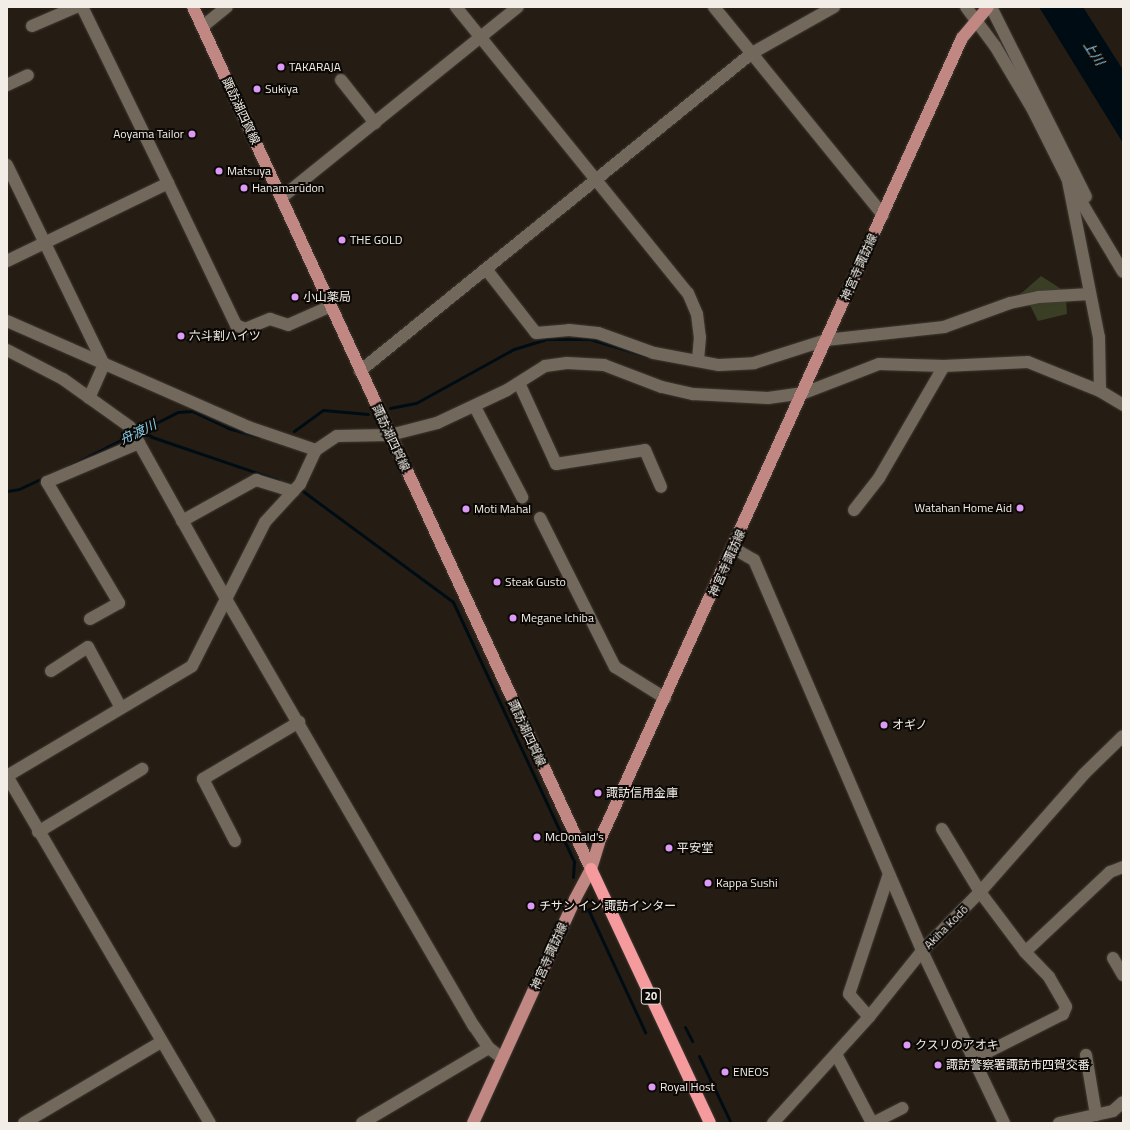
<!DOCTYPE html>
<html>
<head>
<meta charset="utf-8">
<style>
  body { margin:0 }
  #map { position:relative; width:1130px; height:1130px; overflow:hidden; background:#251d13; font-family:"Titillium Web","Noto Sans JP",sans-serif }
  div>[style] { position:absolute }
  .green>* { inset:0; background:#393e24 }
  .water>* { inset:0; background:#000c13 }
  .stream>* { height:3px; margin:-1.5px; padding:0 1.5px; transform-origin:1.5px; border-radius:1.5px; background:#000c13 }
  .roads { filter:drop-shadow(0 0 1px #403a34) drop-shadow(0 0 1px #403a34) }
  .minor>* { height:12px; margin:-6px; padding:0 6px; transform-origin:6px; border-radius:6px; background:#72685c }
  .major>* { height:12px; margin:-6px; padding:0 6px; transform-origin:6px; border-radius:6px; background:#c18783 }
  .highway>* { height:12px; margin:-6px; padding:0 6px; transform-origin:6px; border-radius:6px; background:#f59b9d }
  .dots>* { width:11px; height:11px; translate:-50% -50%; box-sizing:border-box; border:2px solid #0b0805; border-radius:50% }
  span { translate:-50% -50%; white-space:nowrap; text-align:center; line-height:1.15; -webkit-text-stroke:4px #0b0805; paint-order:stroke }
  .shield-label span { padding:1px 3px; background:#0b0805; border:1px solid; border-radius:3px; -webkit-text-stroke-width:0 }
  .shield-label { font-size:11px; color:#f2ede6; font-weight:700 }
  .poi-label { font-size:12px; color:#f2ede6 }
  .left { translate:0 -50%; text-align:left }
  .right { translate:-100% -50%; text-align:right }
  .street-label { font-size:12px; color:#f2ede6 }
  .water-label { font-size:13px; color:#8bcfeb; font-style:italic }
  .frame { position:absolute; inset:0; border:8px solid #f2ede6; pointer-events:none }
</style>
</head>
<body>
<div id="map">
  <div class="green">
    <div style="clip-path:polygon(1041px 276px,1066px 292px,1017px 297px)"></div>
    <div style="clip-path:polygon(1066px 300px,1067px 314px,1038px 321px,1029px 303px)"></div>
  </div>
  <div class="water">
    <div style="clip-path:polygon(1039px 7px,1083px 7px,1123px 70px,1123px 143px)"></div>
  </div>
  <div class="stream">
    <div style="left:390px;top:408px;width:26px;rotate:-11deg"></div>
    <div style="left:416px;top:403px;width:112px;rotate:-28.9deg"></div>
    <div style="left:514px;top:349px;width:34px;rotate:-17deg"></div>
    <div style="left:546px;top:339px;width:44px"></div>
    <div style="left:590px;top:339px;width:59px;rotate:16.9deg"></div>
    <div style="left:141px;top:430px;width:13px;rotate:32deg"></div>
    <div style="left:152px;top:437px;width:133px;rotate:18.8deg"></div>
    <div style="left:140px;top:431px;width:42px;rotate:-26.6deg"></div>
    <div style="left:178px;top:412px;width:14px;rotate:-4deg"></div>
    <div style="left:192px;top:411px;width:40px;rotate:25deg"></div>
    <div style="left:228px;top:428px;width:32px;rotate:16deg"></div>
    <div style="left:294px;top:431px;width:36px;rotate:-36deg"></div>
    <div style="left:323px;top:410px;width:45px;rotate:5.1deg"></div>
    <div style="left:69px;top:466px;width:69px;rotate:-26.6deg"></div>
    <div style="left:300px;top:489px;width:190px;rotate:36.4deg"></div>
    <div style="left:453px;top:602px;width:287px;rotate:65deg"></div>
    <div style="left:574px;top:862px;width:15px;rotate:94deg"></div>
    <div style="left:7px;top:491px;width:12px;rotate:-9deg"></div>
    <div style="left:19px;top:489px;width:29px;rotate:-25deg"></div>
    <div style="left:588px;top:909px;width:136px;rotate:65.1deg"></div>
    <div style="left:685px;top:1027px;width:16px;rotate:63deg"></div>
    <div style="left:699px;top:1056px;width:74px;rotate:64.5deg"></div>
  </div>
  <div class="roads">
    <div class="minor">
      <div style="left:456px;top:7px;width:368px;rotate:51deg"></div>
      <div style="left:688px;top:293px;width:23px;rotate:67deg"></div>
      <div style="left:697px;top:314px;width:23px;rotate:83deg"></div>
      <div style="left:700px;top:337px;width:24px;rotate:95deg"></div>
      <div style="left:714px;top:7px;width:268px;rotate:50.9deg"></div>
      <div style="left:966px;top:7px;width:49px;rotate:53.4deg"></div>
      <div style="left:995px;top:46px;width:72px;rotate:59.2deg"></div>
      <div style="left:1032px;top:108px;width:78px;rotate:63.4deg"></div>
      <div style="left:1067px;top:178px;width:109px;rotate:59.2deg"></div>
      <div style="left:991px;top:7px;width:212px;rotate:63.4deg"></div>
      <div style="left:32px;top:26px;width:48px;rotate:-23.4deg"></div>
      <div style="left:202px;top:27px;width:32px;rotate:-39deg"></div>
      <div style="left:341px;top:80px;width:55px;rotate:51.7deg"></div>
      <div style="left:7px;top:85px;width:23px;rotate:-25deg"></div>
      <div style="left:7px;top:165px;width:222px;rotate:64.1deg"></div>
      <div style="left:1068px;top:181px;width:159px;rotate:78.8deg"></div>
      <div style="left:1099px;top:337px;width:54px;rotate:88.9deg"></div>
      <div style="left:168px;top:183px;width:157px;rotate:64.4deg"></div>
      <div style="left:236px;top:325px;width:10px;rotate:24deg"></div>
      <div style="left:245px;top:329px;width:27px;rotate:-22deg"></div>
      <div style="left:270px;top:319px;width:19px;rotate:18deg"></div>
      <div style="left:288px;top:325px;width:47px;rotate:-23.8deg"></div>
      <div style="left:281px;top:198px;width:304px;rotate:-38.9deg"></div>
      <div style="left:7px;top:261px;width:179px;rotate:-25.8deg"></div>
      <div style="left:168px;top:183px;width:196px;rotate:-116deg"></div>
      <div style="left:486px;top:269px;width:81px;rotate:52deg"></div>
      <div style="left:536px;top:333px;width:33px;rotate:-5deg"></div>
      <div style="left:569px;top:330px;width:29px;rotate:6deg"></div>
      <div style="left:598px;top:333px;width:59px;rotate:19.7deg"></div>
      <div style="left:654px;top:353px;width:66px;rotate:10.5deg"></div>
      <div style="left:719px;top:365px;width:35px;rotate:-3deg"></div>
      <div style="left:754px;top:363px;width:76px;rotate:-17.7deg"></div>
      <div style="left:826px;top:340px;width:119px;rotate:-6.3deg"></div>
      <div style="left:944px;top:327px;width:70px;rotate:-20deg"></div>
      <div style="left:1010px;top:303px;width:30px;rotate:-12deg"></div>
      <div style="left:1039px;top:297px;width:51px;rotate:-3.4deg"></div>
      <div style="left:7px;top:321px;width:263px;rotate:23.7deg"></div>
      <div style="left:248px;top:427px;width:72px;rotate:18.7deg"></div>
      <div style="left:7px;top:350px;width:63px;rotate:27.4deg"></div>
      <div style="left:63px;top:379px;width:82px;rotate:35.6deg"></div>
      <div style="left:130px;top:427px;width:197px;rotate:60.8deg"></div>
      <div style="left:226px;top:599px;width:494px;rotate:59.9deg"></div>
      <div style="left:474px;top:1026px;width:27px;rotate:56deg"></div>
      <div style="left:489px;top:1048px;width:16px;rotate:38deg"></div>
      <div style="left:360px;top:371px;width:505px;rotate:-39.05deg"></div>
      <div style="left:752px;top:53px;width:94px;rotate:-29.3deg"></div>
      <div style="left:519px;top:383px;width:89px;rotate:65.4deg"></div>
      <div style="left:556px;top:464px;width:90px;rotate:-8.9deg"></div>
      <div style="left:645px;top:450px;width:40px;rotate:66.6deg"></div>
      <div style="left:89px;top:398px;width:36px;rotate:-66deg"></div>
      <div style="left:475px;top:407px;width:102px;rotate:62.4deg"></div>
      <div style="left:854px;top:510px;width:41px;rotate:-52deg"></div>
      <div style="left:879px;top:478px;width:129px;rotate:-59.9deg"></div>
      <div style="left:540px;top:518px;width:167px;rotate:63.3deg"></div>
      <div style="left:615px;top:667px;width:59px;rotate:31.8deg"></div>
      <div style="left:182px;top:521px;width:85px;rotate:-29deg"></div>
      <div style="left:256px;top:480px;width:39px;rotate:17deg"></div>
      <div style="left:733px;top:548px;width:24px;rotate:30deg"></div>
      <div style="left:754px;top:560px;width:426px;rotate:66.7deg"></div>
      <div style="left:922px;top:951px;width:191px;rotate:64.5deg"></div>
      <div style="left:90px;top:619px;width:33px;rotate:-29deg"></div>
      <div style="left:119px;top:603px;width:141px;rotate:-120.8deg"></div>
      <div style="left:47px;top:482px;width:100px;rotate:-23deg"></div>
      <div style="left:51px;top:671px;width:44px;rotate:-33deg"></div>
      <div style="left:88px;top:647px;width:69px;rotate:61.6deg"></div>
      <div style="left:7px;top:776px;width:215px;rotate:-30.7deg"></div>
      <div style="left:192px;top:666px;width:161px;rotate:-63.1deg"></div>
      <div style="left:265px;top:522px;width:52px;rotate:-47.4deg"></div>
      <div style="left:300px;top:484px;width:38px;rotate:-65deg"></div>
      <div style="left:316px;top:450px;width:25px;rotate:-34deg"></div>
      <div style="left:337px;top:436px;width:53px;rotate:-1.1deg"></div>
      <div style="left:390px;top:435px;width:49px;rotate:-14.3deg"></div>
      <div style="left:437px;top:423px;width:77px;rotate:-25.2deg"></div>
      <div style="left:507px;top:390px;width:45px;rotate:-32.3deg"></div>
      <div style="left:545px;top:366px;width:22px;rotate:-8deg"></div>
      <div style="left:567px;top:363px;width:37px;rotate:3deg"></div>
      <div style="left:604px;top:365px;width:62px;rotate:20.8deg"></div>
      <div style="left:662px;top:387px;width:32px;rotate:13deg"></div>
      <div style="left:693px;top:394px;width:75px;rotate:3.1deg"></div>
      <div style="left:768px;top:398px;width:36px;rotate:-8deg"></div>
      <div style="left:804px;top:393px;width:80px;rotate:-21.1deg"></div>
      <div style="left:879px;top:364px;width:65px;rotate:1.8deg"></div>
      <div style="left:944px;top:366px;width:84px;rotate:-2.7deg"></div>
      <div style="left:1028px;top:362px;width:78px;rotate:21.9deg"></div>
      <div style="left:1100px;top:391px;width:27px;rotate:31deg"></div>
      <div style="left:7px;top:776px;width:402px;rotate:59.7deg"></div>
      <div style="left:942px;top:829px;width:74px;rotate:58.9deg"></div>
      <div style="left:980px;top:892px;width:75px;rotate:53.1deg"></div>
      <div style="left:1025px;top:952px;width:35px;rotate:46deg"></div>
      <div style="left:1049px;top:977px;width:34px;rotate:60deg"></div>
      <div style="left:1066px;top:1007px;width:8px;rotate:113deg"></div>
      <div style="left:1063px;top:1014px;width:100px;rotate:153.2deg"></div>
      <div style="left:38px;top:832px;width:122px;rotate:-31.2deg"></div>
      <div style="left:235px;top:841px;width:70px;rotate:-117.3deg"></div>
      <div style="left:203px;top:779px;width:112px;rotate:-30.7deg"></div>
      <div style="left:1025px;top:952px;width:117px;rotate:-43.3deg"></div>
      <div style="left:1110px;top:872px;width:14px;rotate:-21deg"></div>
      <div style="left:1113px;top:958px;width:20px;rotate:60deg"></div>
      <div style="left:869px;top:1017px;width:30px;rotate:-131deg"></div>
      <div style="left:849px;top:994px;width:126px;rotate:-71.6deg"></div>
      <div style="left:836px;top:1054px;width:78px;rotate:62.4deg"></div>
      <div style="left:1086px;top:1055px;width:61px;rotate:80.5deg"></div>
      <div style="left:24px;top:1123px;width:159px;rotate:-30.6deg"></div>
      <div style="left:362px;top:1123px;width:147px;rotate:-30.6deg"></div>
      <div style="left:773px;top:1123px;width:143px;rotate:-47.8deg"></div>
      <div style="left:869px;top:1017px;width:85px;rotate:-51.2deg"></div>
      <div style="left:922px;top:951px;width:83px;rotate:-45.5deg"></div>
      <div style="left:980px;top:892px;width:157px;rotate:-48.6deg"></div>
      <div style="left:1084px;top:774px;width:54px;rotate:-44.3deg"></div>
      <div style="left:873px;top:1123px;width:33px;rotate:-27deg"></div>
      <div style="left:1059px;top:1123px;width:55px;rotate:-12.5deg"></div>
      <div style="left:1113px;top:1111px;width:13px;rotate:-42deg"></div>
    </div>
    <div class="major">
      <div style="left:193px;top:7px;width:949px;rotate:65.22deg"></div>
      <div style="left:473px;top:1123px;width:246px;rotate:-65.5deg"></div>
      <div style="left:575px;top:899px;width:34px;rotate:-62deg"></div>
      <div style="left:591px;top:869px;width:28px;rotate:-73deg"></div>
      <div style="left:599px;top:842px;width:882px;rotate:-65.7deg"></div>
      <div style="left:962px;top:38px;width:40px;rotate:-50deg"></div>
    </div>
    <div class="highway">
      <div style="left:591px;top:869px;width:280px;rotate:64.9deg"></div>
    </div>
  </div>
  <div class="dots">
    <div style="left:281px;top:67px;background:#dc99f5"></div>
    <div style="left:257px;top:89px;background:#dc99f5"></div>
    <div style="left:192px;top:134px;background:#dc99f5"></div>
    <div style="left:219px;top:171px;background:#dc99f5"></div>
    <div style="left:244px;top:188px;background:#dc99f5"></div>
    <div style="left:342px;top:240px;background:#dc99f5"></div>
    <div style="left:295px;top:297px;background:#dc99f5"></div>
    <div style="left:181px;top:336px;background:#dc99f5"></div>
    <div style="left:1020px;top:508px;background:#dc99f5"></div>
    <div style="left:466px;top:509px;background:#dc99f5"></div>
    <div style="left:497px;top:582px;background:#dc99f5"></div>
    <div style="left:513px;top:618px;background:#dc99f5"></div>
    <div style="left:884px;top:725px;background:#dc99f5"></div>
    <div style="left:598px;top:793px;background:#dc99f5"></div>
    <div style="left:537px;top:837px;background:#dc99f5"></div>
    <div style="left:669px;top:848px;background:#dc99f5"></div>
    <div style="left:708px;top:883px;background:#dc99f5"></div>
    <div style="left:531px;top:906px;background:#dc99f5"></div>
    <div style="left:907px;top:1045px;background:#dc99f5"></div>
    <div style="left:938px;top:1065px;background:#dc99f5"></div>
    <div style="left:725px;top:1072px;background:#dc99f5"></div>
    <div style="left:652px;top:1087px;background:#dc99f5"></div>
  </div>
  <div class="shield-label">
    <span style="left:651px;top:996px">20</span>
  </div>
  <div class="poi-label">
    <span class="left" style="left:289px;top:67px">TAKARAJA</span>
    <span class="left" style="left:265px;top:89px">Sukiya</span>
    <span class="right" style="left:184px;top:134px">Aoyama Tailor</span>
    <span class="left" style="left:227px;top:171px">Matsuya</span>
    <span class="left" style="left:252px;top:188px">Hanamarūdon</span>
    <span class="left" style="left:350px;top:240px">THE GOLD</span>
    <span class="left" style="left:303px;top:297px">小山薬局</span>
    <span class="left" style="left:189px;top:336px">六斗割ハイツ</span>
    <span class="right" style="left:1012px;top:508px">Watahan Home Aid</span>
    <span class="left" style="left:474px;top:509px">Moti Mahal</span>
    <span class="left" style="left:505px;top:582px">Steak Gusto</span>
    <span class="left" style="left:521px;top:618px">Megane Ichiba</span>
    <span class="left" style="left:892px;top:725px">オギノ</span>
    <span class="left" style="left:606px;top:793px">諏訪信用金庫</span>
    <span class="left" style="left:545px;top:837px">McDonald's</span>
    <span class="left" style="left:677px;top:848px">平安堂</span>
    <span class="left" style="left:716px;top:883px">Kappa Sushi</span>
    <span class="left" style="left:539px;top:906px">チサン イン 諏訪インター</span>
    <span class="left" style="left:915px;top:1045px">クスリのアオキ</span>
    <span class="left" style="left:946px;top:1065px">諏訪警察署諏訪市四賀交番</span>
    <span class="left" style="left:733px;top:1072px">ENEOS</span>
    <span class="left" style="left:660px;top:1087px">Royal Host</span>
  </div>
  <div class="street-label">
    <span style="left:241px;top:111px;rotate:65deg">諏訪湖四賀線</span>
    <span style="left:859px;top:267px;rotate:-66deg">神宮寺諏訪線</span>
    <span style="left:391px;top:438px;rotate:65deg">諏訪湖四賀線</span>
    <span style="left:727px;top:563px;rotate:-66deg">神宮寺諏訪線</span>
    <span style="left:527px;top:733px;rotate:65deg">諏訪湖四賀線</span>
    <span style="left:946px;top:927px;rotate:-45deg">Akiha Kodō</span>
    <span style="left:549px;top:956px;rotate:-66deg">神宮寺諏訪線</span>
  </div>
  <div class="water-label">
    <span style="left:1094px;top:53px;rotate:57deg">上川</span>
    <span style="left:138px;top:432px;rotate:-26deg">舟渡川</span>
  </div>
  <div class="frame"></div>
</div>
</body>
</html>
